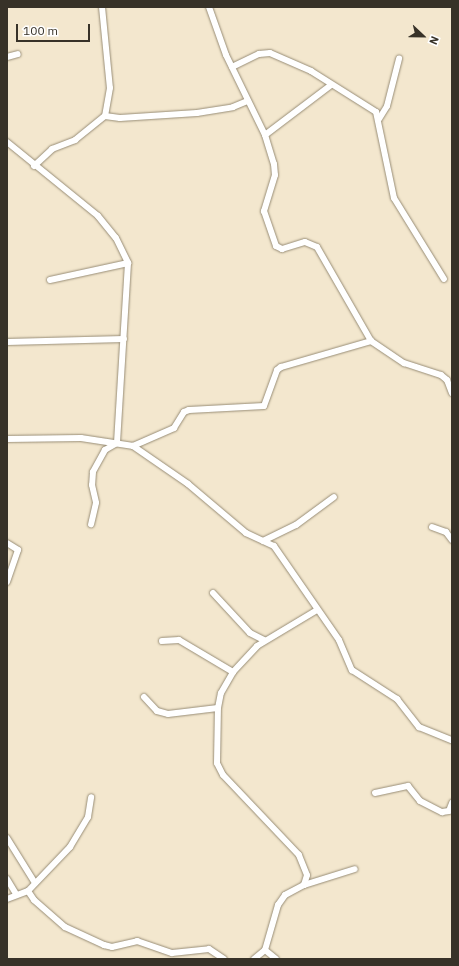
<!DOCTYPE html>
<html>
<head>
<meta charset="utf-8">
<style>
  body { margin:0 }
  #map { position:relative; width:459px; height:966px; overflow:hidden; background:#f3e7ce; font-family:"IBM Plex Sans",sans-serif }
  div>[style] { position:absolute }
  .roads { filter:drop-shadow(0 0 1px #988d76) drop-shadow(0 0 1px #988d76) }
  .minor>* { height:6px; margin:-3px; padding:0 3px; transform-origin:3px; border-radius:3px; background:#fff }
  span { translate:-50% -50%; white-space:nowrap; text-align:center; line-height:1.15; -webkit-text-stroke:3px #fff; paint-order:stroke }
  .frame { position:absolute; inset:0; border:8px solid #373228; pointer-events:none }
  .north { position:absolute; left:403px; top:16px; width:40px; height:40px; -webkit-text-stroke:3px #fff; paint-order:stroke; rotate:112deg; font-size:11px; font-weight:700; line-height:16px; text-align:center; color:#373228 }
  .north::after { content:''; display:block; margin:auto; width:14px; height:18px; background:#373228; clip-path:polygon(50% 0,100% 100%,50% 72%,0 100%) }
  .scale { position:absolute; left:16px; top:24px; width:74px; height:18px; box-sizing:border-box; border:2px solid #373228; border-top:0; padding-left:5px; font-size:12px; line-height:14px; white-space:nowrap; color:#373228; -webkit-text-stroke:3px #fff; paint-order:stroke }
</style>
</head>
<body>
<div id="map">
  <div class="roads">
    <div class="minor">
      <div style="left:102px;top:7px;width:81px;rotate:84.4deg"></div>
      <div style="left:110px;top:88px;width:28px;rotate:100deg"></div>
      <div style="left:209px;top:7px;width:51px;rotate:70.5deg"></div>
      <div style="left:226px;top:55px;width:89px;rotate:64deg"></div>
      <div style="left:265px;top:135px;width:30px;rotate:73deg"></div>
      <div style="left:274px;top:164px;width:11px;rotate:85deg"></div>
      <div style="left:275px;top:175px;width:38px;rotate:107deg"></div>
      <div style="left:264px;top:211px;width:37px;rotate:71deg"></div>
      <div style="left:276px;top:246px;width:7px;rotate:27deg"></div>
      <div style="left:282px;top:249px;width:24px;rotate:-17deg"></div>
      <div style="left:305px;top:242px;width:13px;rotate:23deg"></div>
      <div style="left:317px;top:247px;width:108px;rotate:60.1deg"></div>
      <div style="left:371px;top:341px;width:40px;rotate:34deg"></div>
      <div style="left:404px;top:363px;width:39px;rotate:18deg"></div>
      <div style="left:441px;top:375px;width:8px;rotate:40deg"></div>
      <div style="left:447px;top:380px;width:14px;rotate:69deg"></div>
      <div style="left:7px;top:57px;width:11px;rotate:-15deg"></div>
      <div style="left:232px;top:67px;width:30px;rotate:-26deg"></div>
      <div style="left:259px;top:54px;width:11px;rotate:-5deg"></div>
      <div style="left:270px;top:53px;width:45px;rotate:23.7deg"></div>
      <div style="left:311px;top:71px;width:77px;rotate:32.2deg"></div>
      <div style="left:376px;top:112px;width:88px;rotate:78.2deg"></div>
      <div style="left:394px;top:198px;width:95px;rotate:58.3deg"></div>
      <div style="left:379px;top:119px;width:15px;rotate:-58deg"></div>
      <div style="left:387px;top:106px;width:49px;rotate:-75.7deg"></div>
      <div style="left:265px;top:135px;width:83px;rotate:-37.1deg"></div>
      <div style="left:7px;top:142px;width:117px;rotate:39.1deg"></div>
      <div style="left:98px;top:216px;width:28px;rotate:51deg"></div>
      <div style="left:116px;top:238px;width:28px;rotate:64deg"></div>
      <div style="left:128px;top:263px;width:180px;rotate:93.5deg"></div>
      <div style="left:117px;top:443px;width:14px;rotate:150deg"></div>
      <div style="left:105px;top:450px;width:25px;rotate:119deg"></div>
      <div style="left:93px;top:472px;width:13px;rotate:94deg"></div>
      <div style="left:92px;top:485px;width:18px;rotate:77deg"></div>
      <div style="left:96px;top:503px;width:22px;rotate:103deg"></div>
      <div style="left:34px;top:166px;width:25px;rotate:-43deg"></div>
      <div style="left:52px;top:149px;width:25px;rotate:-21deg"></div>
      <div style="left:75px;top:140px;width:38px;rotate:-39deg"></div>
      <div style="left:105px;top:116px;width:15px;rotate:8deg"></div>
      <div style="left:120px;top:118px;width:77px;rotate:-3.7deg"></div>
      <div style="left:197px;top:113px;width:36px;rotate:-9deg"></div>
      <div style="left:233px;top:107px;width:15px;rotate:-23deg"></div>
      <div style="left:50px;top:280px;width:80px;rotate:-12.3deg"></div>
      <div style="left:7px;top:342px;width:117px;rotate:-1.5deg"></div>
      <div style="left:7px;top:439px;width:74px;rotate:-0.8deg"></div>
      <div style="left:81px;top:438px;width:53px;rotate:8.7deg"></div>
      <div style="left:133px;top:446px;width:67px;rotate:34.6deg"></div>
      <div style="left:188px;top:484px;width:76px;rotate:40.2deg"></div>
      <div style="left:246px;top:533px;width:31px;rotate:25deg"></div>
      <div style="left:274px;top:546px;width:114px;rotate:55.3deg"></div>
      <div style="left:339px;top:640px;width:33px;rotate:67deg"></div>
      <div style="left:352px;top:670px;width:54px;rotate:32.8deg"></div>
      <div style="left:397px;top:699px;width:36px;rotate:52deg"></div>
      <div style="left:419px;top:727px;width:35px;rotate:22deg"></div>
      <div style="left:133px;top:446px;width:45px;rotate:-23.7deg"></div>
      <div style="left:174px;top:428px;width:19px;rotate:-58deg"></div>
      <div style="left:184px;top:412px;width:5px;rotate:-22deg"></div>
      <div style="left:189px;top:410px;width:75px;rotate:-3.1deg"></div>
      <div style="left:264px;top:406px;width:38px;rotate:-70deg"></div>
      <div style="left:277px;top:370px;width:5px;rotate:-37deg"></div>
      <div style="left:281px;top:367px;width:94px;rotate:-16.1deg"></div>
      <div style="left:432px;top:527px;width:15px;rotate:20deg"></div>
      <div style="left:446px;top:532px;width:10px;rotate:53deg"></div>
      <div style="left:263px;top:541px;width:37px;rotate:-26deg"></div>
      <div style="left:296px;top:525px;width:47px;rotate:-36.4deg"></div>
      <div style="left:7px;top:543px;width:13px;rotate:32deg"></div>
      <div style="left:18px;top:550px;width:34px;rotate:109deg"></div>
      <div style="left:213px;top:593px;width:54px;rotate:47.2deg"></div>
      <div style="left:250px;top:633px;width:16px;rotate:27deg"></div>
      <div style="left:162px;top:641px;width:17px;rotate:-3deg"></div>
      <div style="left:179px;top:640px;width:63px;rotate:30.7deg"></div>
      <div style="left:144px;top:697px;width:19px;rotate:47deg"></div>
      <div style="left:157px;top:711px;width:11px;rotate:15deg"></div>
      <div style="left:168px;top:714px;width:50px;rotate:-6.8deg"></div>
      <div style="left:375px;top:793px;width:34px;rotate:-12deg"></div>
      <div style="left:408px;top:786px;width:19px;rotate:51deg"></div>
      <div style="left:420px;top:801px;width:25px;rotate:27deg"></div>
      <div style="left:442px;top:812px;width:7px;rotate:-8deg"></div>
      <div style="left:449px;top:811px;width:9px;rotate:-69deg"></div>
      <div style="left:7px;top:838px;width:53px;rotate:58.1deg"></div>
      <div style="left:7px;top:879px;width:17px;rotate:59deg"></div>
      <div style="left:304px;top:885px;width:53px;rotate:-17.4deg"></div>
      <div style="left:28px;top:891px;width:11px;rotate:56deg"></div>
      <div style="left:34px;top:900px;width:41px;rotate:41.1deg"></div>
      <div style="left:65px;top:927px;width:43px;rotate:24.8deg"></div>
      <div style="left:104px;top:945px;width:8px;rotate:14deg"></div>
      <div style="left:112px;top:947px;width:26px;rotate:-13deg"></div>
      <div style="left:137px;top:941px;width:37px;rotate:19deg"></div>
      <div style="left:172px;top:953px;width:37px;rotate:-6deg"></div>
      <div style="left:209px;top:949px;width:18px;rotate:34deg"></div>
      <div style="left:7px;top:899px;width:22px;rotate:-21deg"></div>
      <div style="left:28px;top:891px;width:61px;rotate:-46.3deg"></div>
      <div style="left:70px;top:847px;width:35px;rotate:-59deg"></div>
      <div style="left:88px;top:817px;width:20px;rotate:-81deg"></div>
      <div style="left:265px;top:950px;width:14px;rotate:39deg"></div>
      <div style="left:254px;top:959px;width:14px;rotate:-39deg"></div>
      <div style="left:265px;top:950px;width:47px;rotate:-73.9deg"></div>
      <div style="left:278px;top:905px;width:12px;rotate:-55deg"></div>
      <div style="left:285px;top:895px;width:21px;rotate:-28deg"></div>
      <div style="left:304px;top:885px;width:10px;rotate:-73deg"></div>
      <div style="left:307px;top:875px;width:22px;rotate:-112deg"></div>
      <div style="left:299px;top:855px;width:110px;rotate:-133.5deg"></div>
      <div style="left:223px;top:775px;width:13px;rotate:-117deg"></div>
      <div style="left:217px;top:763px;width:55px;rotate:-89deg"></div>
      <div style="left:218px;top:708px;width:15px;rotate:-79deg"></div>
      <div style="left:221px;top:693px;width:24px;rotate:-60deg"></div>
      <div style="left:233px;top:672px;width:35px;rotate:-47deg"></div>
      <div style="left:257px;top:646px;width:70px;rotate:-31deg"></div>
    </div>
  </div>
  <div class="frame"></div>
  <div class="north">N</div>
  <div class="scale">100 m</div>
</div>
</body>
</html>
